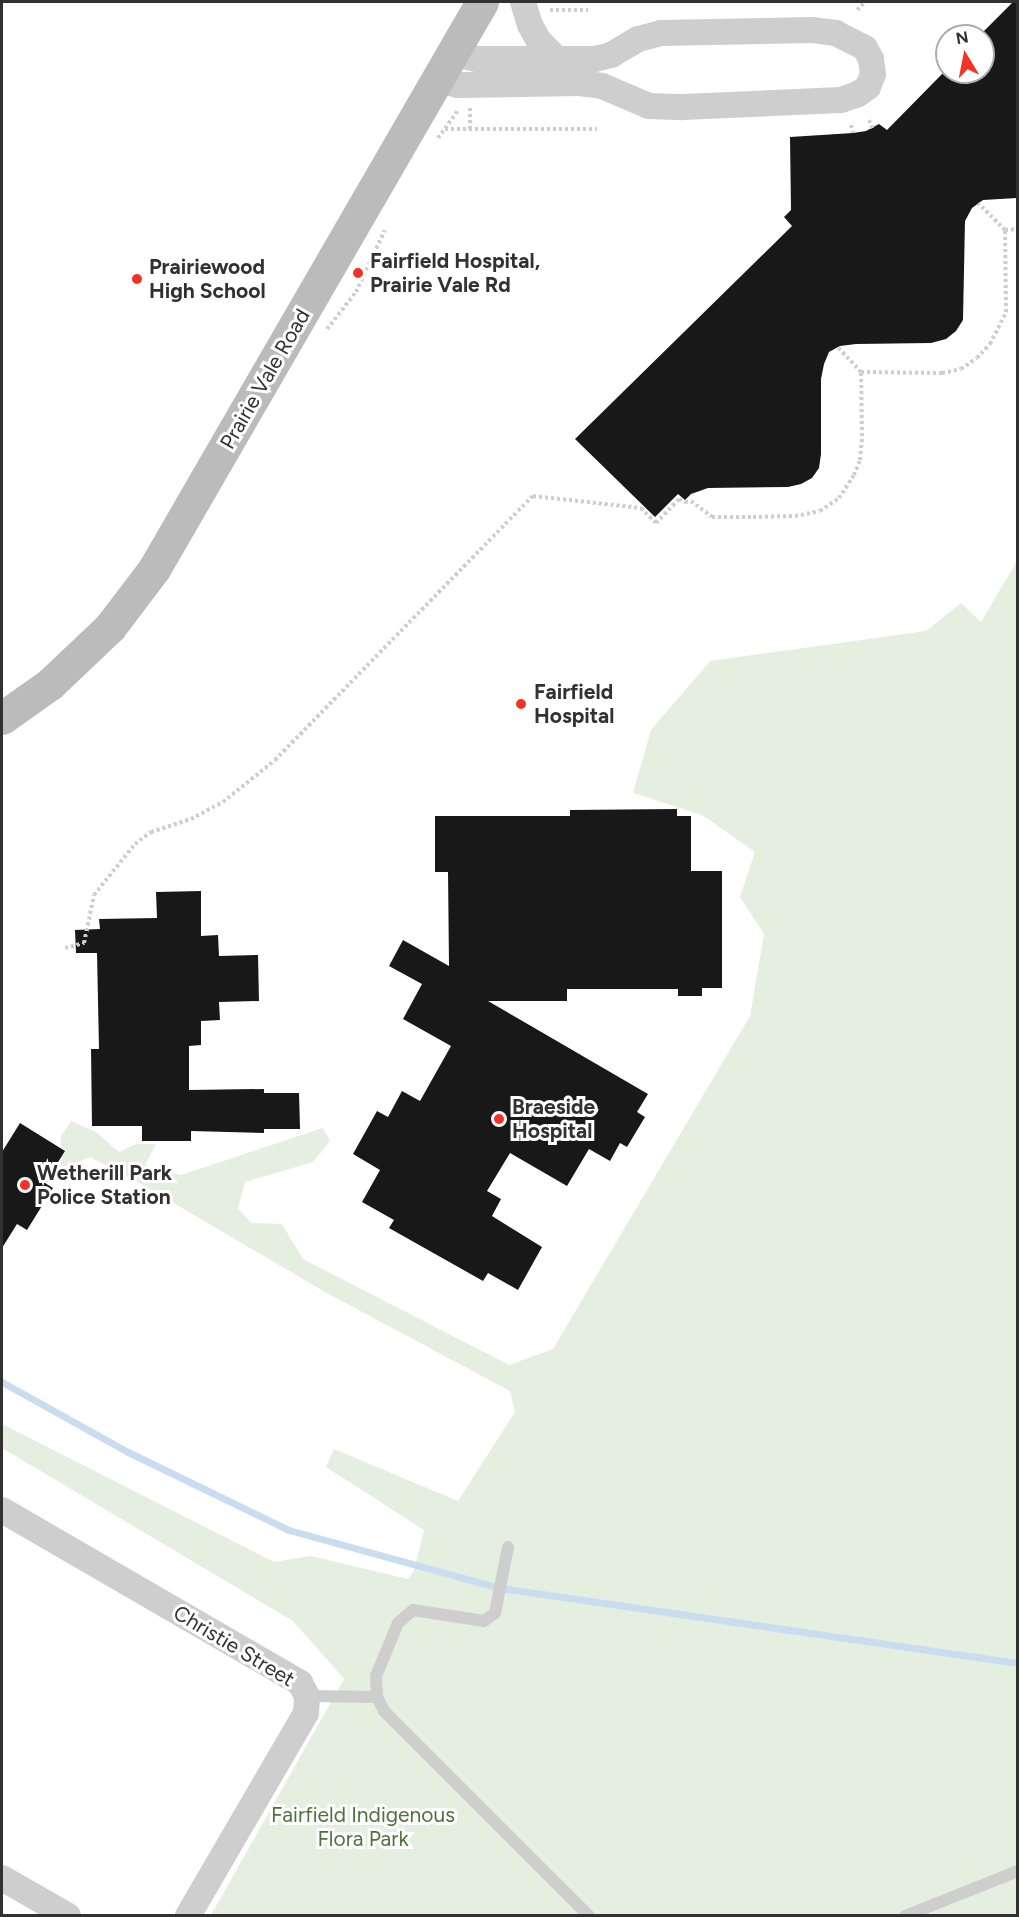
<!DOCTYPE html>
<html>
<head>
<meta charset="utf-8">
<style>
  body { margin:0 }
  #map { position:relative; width:1019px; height:1917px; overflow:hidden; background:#fff; font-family:Figtree,sans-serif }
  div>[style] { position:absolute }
  .green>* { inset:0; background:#e5efdf }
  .stream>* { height:7px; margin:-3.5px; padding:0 3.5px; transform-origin:3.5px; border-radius:3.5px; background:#cadcf0 }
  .building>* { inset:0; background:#181818 }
  .path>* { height:4px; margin-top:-2px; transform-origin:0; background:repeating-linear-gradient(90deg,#cecece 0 3px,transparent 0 6px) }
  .service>* { height:12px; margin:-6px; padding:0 6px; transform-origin:6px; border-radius:6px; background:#cecece }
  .minor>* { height:26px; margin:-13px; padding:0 13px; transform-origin:13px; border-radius:13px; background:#cecece }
  .secondary>* { height:33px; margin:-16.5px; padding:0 16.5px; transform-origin:16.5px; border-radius:16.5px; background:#bbb }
  .dots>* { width:16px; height:16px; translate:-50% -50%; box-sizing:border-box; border:3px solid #fff; border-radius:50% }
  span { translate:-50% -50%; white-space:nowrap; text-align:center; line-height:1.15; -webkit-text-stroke:6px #fff; paint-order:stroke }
  .poi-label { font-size:21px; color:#313131; font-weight:700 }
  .left { translate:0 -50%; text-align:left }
  .street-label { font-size:21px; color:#313131 }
  .park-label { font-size:21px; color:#4d723a }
  .frame { position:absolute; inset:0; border:3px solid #313131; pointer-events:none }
  .north { position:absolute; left:935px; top:24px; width:60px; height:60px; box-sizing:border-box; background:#fff; border:2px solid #adadad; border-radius:50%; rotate:350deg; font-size:16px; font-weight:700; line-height:24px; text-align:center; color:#313131 }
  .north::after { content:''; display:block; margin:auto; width:21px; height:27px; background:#f53126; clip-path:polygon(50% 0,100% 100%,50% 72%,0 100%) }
</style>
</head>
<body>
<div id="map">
  <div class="green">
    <div style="clip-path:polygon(1017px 561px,1017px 1915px,211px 1915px,344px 1679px,293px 1621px,2px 1448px,2px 1424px,274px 1562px,311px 1556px,408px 1579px,414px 1570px,424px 1530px,326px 1467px,334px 1449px,458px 1501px,515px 1412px,510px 1391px,325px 1292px,136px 1181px,90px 1157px,60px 1170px,61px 1136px,71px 1121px,96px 1132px,119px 1152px,136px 1144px,156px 1144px,145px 1165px,181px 1175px,323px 1128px,330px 1141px,313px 1162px,245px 1182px,238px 1208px,251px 1223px,282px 1224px,303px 1259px,509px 1365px,553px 1349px,750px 1016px,764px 934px,740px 897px,755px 852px,702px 815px,633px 793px,651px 730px,710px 661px,926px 631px,961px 603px,981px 622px)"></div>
  </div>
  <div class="stream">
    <div style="left:2px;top:1382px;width:142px;rotate:29.1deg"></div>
    <div style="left:126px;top:1451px;width:181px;rotate:25.9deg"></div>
    <div style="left:289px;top:1530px;width:219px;rotate:15.4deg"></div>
    <div style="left:500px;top:1588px;width:523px;rotate:8.24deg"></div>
  </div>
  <div class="building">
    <div style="clip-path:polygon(1013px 2px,1017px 2px,1017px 198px,983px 200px,972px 208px,965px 221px,963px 320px,956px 331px,946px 339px,931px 343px,856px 344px,840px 346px,829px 352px,824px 364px,821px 379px,821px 454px,819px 468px,812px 478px,801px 484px,788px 487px,708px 488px,691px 494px,685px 500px,678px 494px,655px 517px,575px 439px,792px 226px,784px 217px,791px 210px,790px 137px,853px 133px,866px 131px,879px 124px,887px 130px,944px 72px,983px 72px,983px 32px)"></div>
    <div style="clip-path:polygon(677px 809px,677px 816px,691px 816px,691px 871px,722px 871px,722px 988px,702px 988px,702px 996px,678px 996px,678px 989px,567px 989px,567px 1001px,488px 1001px,648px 1094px,637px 1112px,645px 1117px,627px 1147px,620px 1143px,610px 1161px,589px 1149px,567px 1186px,510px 1153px,487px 1191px,501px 1199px,492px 1216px,542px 1247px,518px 1290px,488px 1273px,483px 1281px,389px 1228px,394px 1220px,362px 1202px,380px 1170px,353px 1154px,377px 1111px,388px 1117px,402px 1091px,420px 1101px,451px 1046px,403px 1019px,422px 984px,389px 966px,403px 940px,449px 966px,448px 872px,435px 872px,435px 816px,570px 816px,570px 810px)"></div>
    <div style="clip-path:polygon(201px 891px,201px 936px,218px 935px,219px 956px,258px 955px,259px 1001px,219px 1002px,220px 1020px,201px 1021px,201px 1045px,189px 1046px,189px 1090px,264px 1089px,264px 1093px,299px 1093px,300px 1129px,264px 1129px,264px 1133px,191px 1131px,191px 1141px,142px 1141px,142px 1126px,92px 1126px,91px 1049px,99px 1049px,97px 953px,76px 953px,75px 930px,100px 929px,99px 919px,157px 918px,156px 892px)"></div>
    <div style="clip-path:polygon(20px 1123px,65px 1151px,45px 1183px,53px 1188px,27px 1230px,17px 1224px,2px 1248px,2px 1152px)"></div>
  </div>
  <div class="path">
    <div style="left:550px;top:10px;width:38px"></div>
    <div style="left:857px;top:10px;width:11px;rotate:-45deg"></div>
    <div style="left:869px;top:120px;width:9px;rotate:69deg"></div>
    <div style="left:851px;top:125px;width:8px;rotate:76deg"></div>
    <div style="left:445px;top:129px;width:152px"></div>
    <div style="left:470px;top:129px;width:21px;rotate:-90deg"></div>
    <div style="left:438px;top:138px;width:34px;rotate:-54deg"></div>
    <div style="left:1005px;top:230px;width:13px;rotate:-4deg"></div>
    <div style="left:327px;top:329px;width:47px;rotate:-51.9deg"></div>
    <div style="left:356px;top:292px;width:68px;rotate:-64.9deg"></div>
    <div style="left:861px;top:372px;width:81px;rotate:0.7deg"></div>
    <div style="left:942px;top:373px;width:19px;rotate:-12deg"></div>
    <div style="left:961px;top:369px;width:19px;rotate:-35deg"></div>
    <div style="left:977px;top:358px;width:19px;rotate:-47deg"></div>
    <div style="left:990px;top:344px;width:36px;rotate:-63deg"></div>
    <div style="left:1006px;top:312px;width:82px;rotate:-90.7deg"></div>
    <div style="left:1005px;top:230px;width:38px;rotate:-135deg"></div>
    <div style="left:65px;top:948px;width:20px;rotate:-15deg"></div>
    <div style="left:84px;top:943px;width:49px;rotate:-78.2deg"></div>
    <div style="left:94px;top:895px;width:65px;rotate:-51.2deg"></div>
    <div style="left:135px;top:844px;width:20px;rotate:-37deg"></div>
    <div style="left:151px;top:832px;width:42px;rotate:-18deg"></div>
    <div style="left:191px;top:819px;width:36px;rotate:-28deg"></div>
    <div style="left:223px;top:802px;width:67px;rotate:-38.9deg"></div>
    <div style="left:275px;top:760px;width:369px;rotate:-45.7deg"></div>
    <div style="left:533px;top:496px;width:109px;rotate:6.3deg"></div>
    <div style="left:641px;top:508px;width:21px;rotate:45deg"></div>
    <div style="left:656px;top:523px;width:33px;rotate:-46deg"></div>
    <div style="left:679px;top:499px;width:7px;rotate:27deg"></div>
    <div style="left:685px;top:502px;width:6px;rotate:-9deg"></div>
    <div style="left:691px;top:501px;width:26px;rotate:37deg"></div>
    <div style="left:712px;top:517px;width:41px"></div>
    <div style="left:753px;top:517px;width:42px;rotate:-1.4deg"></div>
    <div style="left:795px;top:516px;width:25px;rotate:-11deg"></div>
    <div style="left:820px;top:511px;width:23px;rotate:-34deg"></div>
    <div style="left:839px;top:498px;width:27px;rotate:-57deg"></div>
    <div style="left:854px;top:475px;width:16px;rotate:-68deg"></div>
    <div style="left:860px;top:460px;width:24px;rotate:-85deg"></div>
    <div style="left:862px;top:436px;width:64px;rotate:-90.9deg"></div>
    <div style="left:861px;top:372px;width:34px;rotate:-133deg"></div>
  </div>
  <div class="service">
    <div style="left:508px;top:1547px;width:67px;rotate:101.1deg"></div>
    <div style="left:495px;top:1613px;width:14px;rotate:144deg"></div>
    <div style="left:484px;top:1621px;width:72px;rotate:-171.2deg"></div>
    <div style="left:413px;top:1610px;width:20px;rotate:139deg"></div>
    <div style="left:398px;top:1623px;width:57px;rotate:112.5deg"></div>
    <div style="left:376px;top:1676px;width:21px;rotate:87deg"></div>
    <div style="left:377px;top:1697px;width:16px;rotate:63deg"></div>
    <div style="left:384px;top:1711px;width:290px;rotate:45deg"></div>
    <div style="left:307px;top:1696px;width:70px;rotate:0.8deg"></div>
    <div style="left:905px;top:1916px;width:122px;rotate:-21.7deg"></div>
  </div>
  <div class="minor">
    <div style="left:523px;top:2px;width:24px;rotate:73deg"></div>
    <div style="left:530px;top:25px;width:18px;rotate:61deg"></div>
    <div style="left:539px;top:41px;width:25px;rotate:45deg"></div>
    <div style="left:438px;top:80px;width:21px;rotate:14deg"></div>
    <div style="left:458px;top:85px;width:121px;rotate:-0.9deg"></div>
    <div style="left:579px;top:83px;width:23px;rotate:7deg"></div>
    <div style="left:602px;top:86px;width:51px;rotate:23.1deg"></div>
    <div style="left:649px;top:106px;width:33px;rotate:2deg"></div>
    <div style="left:682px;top:107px;width:159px;rotate:-2.5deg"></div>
    <div style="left:841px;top:100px;width:18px;rotate:-19deg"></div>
    <div style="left:858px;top:94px;width:12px;rotate:-35deg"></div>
    <div style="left:868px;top:87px;width:14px;rotate:-69deg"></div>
    <div style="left:873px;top:74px;width:15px;rotate:-98deg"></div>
    <div style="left:871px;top:59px;width:13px;rotate:-119deg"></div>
    <div style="left:865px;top:48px;width:33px;rotate:-153deg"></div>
    <div style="left:836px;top:33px;width:23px;rotate:-173deg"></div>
    <div style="left:813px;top:30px;width:152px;rotate:178.9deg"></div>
    <div style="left:661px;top:33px;width:24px;rotate:165deg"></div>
    <div style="left:638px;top:39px;width:31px;rotate:149deg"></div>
    <div style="left:611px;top:55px;width:16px;rotate:166deg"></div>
    <div style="left:595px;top:59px;width:118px;rotate:180deg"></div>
    <div style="left:477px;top:59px;width:25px;rotate:-168deg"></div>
    <div style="left:2px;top:1510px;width:345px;rotate:30.1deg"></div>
    <div style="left:300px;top:1683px;width:15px;rotate:62deg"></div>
    <div style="left:307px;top:1696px;width:17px;rotate:93deg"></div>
    <div style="left:306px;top:1713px;width:235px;rotate:120.2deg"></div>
    <div style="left:2px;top:1878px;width:76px;rotate:29.9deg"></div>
  </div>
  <div class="secondary">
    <div style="left:2px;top:718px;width:59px;rotate:-35.3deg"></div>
    <div style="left:50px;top:684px;width:83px;rotate:-43.5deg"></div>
    <div style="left:110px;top:627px;width:73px;rotate:-52.8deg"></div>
    <div style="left:154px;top:569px;width:655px;rotate:-59.95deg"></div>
  </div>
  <div class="dots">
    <div style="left:358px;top:273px;background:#f53126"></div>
    <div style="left:137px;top:279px;background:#f53126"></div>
    <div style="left:521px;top:704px;background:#f53126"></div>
    <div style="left:499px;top:1119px;background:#f53126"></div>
    <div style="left:25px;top:1185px;background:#f53126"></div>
  </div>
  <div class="poi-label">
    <span class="left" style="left:370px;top:273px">Fairfield Hospital,<br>Prairie Vale Rd</span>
    <span class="left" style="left:149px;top:279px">Prairiewood<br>High School</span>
    <span class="left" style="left:534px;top:704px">Fairfield<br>Hospital</span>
    <span class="left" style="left:512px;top:1119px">Braeside<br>Hospital</span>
    <span class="left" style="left:37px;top:1185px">Wetherill Park<br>Police Station</span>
  </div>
  <div class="street-label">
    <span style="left:265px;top:379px;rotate:-60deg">Prairie Vale Road</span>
    <span style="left:234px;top:1646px;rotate:31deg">Christie Street</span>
  </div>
  <div class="park-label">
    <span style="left:363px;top:1827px">Fairfield Indigenous<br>Flora Park</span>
  </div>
  <div class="frame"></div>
  <div class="north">N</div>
</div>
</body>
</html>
